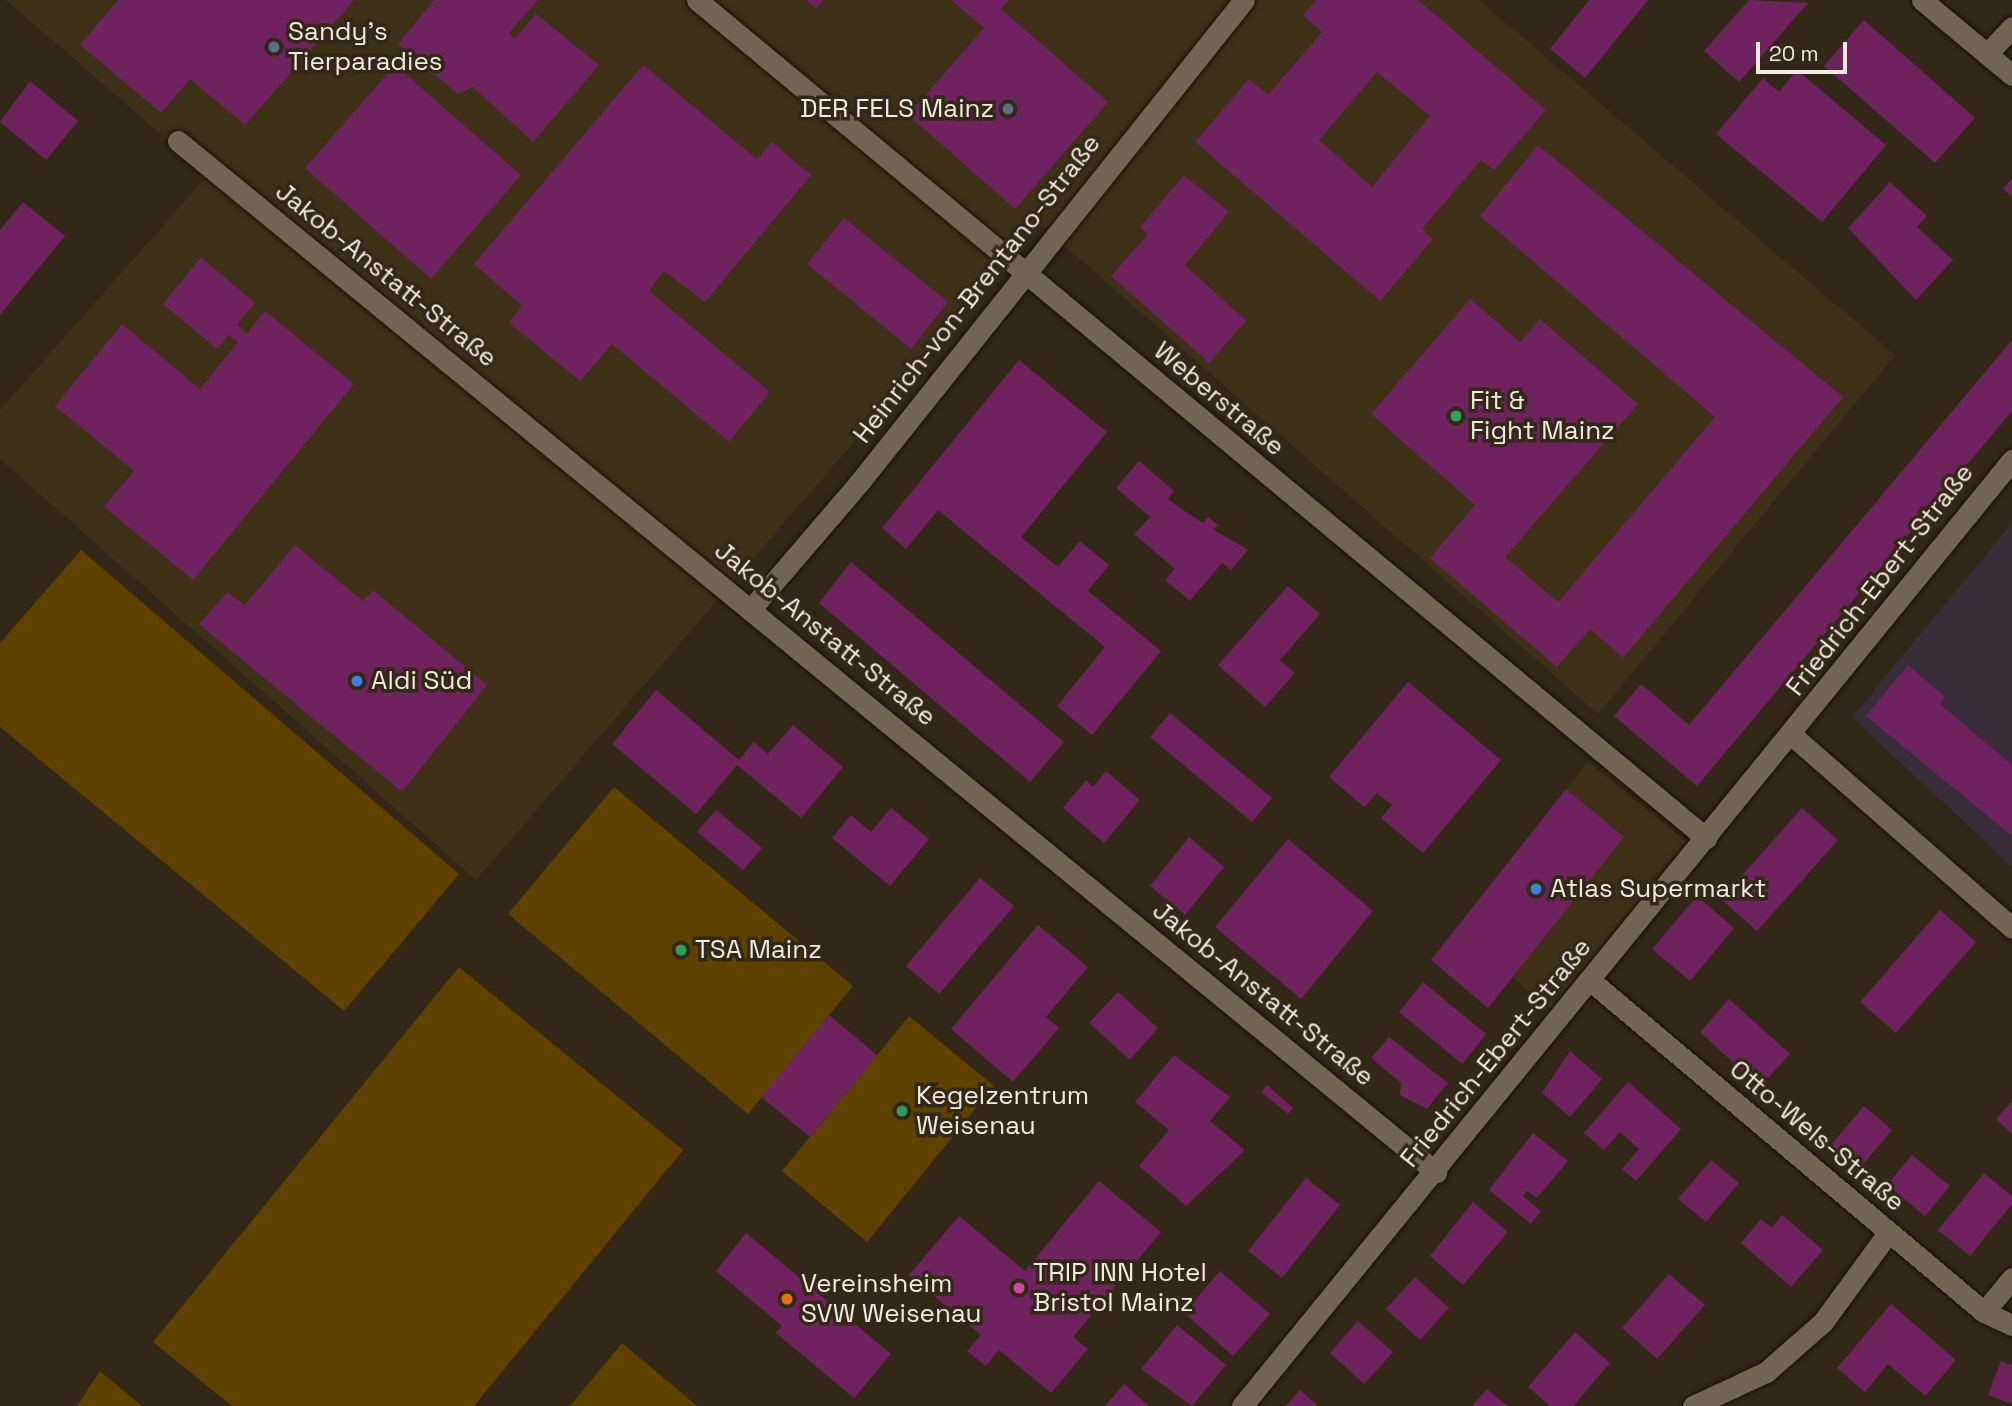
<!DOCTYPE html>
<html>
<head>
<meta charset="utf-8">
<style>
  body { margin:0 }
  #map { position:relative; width:2012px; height:1406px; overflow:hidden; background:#332817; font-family:"Space Grotesk",sans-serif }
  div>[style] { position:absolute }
  .built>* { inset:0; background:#3f3118 }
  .education>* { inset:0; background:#3a2d3a }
  .green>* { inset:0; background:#5f4200 }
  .building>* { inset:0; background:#6f235f }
  .roads { filter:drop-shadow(0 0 2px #1a1102) drop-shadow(0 0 2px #1a1102) }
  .minor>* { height:21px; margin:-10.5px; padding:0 10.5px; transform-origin:10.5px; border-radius:10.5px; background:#726652 }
  .dots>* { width:19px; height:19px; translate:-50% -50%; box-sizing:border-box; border:4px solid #332817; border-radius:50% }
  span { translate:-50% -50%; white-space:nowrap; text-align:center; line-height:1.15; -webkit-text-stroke:7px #332817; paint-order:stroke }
  .poi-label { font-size:26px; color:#f2ebe0 }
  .left { translate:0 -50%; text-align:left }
  .right { translate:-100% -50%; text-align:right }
  .street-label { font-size:26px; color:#f2ebe0 }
  .scale { position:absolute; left:1756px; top:42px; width:91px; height:32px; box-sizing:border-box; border:4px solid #f2ebe0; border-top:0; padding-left:9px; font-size:21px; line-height:24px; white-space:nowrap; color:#f2ebe0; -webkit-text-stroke:5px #332817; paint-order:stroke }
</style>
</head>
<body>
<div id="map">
  <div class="built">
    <div style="clip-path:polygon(6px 0,1479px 0,1895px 355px,1598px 714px,1041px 225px,476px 880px,0 459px,0 410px,208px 175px)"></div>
    <div style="clip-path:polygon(1588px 762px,1687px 842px,1550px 1009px,1457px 929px)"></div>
  </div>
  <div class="education">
    <div style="clip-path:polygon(2012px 523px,2012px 867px,1852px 717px)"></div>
  </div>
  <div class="green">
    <div style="clip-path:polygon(81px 550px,459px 874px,344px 1011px,0 727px,0 643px)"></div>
    <div style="clip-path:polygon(614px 787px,853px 986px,748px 1114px,508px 914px)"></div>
    <div style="clip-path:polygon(459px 967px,683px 1150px,474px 1406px,232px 1406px,153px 1342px)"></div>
    <div style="clip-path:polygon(909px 1016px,994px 1086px,867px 1242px,782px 1171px)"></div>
    <div style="clip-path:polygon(622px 1343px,697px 1406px,570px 1406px)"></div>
    <div style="clip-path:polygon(100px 1371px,142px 1406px,77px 1406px)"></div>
  </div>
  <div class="building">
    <div style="clip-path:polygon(118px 0,354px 0,245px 125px,190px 79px,161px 113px,80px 45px)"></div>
    <div style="clip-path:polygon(434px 0,538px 0,509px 33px,514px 39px,536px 14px,599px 65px,533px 142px,473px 87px,458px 94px,398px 44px)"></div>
    <div style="clip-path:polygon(806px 0,824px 0,816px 9px)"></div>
    <div style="clip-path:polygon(951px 0,1009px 0,1001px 9px,1108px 102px,1015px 209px,908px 115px,984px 28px)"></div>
    <div style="clip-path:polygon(evenodd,1316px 0,1418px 0,1546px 110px,1494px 170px,1481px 160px,1422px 229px,1433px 239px,1380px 301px,1195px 142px,1249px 79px,1268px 95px,1322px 32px,1303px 15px,1316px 0,1377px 72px,1430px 116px,1372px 187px,1319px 140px,1377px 72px)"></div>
    <div style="clip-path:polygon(1589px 0,1648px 0,1585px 78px,1550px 49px)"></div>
    <div style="clip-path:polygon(1749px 0,1808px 3px,1739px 82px,1704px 51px)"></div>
    <div style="clip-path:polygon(1864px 20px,1975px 118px,1935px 163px,1824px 66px)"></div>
    <div style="clip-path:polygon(395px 65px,521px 175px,431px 279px,305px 168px)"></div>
    <div style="clip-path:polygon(643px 65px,757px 159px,772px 142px,811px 175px,705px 302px,664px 271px,649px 291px,770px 392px,729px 442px,612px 344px,580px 381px,509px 323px,522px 306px,474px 264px)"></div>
    <div style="clip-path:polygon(1797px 70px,1886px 145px,1822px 222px,1716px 134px,1763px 78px,1779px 92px)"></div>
    <div style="clip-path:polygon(30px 81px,78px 121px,46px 160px,0 122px)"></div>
    <div style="clip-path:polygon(1538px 145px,1843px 397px,1623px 658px,1590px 629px,1557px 667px,1430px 558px,1475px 505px,1371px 414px,1470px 299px,1520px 342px,1540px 319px,1638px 404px,1505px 557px,1558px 602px,1715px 417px,1480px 216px)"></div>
    <div style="clip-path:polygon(1184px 175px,1229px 212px,1185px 265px,1246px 321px,1209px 363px,1111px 276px,1148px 234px,1140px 227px)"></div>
    <div style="clip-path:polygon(2012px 178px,2012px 197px,2003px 189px)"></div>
    <div style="clip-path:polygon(1890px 182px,1927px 216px,1917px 227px,1953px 260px,1916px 300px,1848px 228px)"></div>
    <div style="clip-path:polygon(23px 202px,65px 236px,0 315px,0 230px)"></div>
    <div style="clip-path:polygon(844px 218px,948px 302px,911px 349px,807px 264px)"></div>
    <div style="clip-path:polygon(201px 257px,255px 303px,237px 325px,247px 333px,265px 311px,354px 384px,193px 580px,104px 507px,134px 471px,55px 406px,122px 324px,200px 389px,238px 342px,229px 335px,217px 349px,163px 304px)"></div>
    <div style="clip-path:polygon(2012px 340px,2012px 411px,1697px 786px,1614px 716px,1641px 684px,1689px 725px)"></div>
    <div style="clip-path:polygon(1019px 360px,1107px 432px,1021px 537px,1058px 567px,1080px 541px,1109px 565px,1088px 591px,1161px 651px,1092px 735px,1057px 706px,1105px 647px,938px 510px,906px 549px,882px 528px)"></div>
    <div style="clip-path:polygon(1139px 461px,1174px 491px,1168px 499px,1177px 506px,1203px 523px,1208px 517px,1218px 525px,1214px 530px,1248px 550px,1231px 570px,1222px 563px,1190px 601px,1165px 580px,1175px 569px,1134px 534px,1150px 517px,1116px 488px)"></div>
    <div style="clip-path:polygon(295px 545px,363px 601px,373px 590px,487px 685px,402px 792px,199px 624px,227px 592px,245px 605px)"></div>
    <div style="clip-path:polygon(851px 562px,1064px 742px,1030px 782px,819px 603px)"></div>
    <div style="clip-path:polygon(1288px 586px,1320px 614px,1280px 660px,1295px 673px,1265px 707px,1218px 665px)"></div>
    <div style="clip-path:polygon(1908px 665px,1945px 697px,1940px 704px,2012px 765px,2012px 836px,1866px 716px)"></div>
    <div style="clip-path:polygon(1408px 682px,1501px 760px,1423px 853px,1381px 818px,1392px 805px,1377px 793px,1364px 807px,1329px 777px)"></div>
    <div style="clip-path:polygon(656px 690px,739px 760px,754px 742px,768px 754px,793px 725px,843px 767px,801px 818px,737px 765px,696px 814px,612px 744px)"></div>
    <div style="clip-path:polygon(1170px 713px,1272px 798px,1252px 822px,1150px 737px)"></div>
    <div style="clip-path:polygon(1106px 771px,1140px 800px,1104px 843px,1063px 808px,1086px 780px,1093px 787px)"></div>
    <div style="clip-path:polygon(1566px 789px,1624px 837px,1488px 1008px,1431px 960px)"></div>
    <div style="clip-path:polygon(891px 808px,929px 839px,890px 886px,832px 838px,851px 815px,871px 832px)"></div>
    <div style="clip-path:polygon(1802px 808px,1838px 840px,1757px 931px,1721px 899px)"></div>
    <div style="clip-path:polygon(716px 810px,762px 848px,743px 870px,697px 832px)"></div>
    <div style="clip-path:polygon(1189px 837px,1224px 867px,1185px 915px,1150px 886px)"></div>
    <div style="clip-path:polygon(1288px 839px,1373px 911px,1301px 999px,1215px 927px)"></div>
    <div style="clip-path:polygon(980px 878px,1014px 906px,939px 994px,906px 966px)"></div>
    <div style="clip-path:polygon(1697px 896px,1734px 928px,1690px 981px,1652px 949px)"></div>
    <div style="clip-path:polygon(1940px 910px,1976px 942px,1896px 1033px,1860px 1002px)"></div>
    <div style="clip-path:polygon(1038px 925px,1088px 967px,1046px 1017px,1059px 1028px,1013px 1082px,951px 1029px)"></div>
    <div style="clip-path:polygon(1423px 982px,1486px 1034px,1462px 1064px,1399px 1012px)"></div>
    <div style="clip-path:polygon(1118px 992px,1158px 1028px,1130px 1060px,1089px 1023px)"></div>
    <div style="clip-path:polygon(1729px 999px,1790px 1054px,1760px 1087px,1700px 1032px)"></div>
    <div style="clip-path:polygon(829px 1015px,877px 1055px,810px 1137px,761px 1097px)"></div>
    <div style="clip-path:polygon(1389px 1037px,1448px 1083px,1427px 1109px,1400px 1095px,1401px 1083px,1371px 1058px)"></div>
    <div style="clip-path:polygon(1570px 1051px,1602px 1079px,1570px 1117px,1542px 1093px)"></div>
    <div style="clip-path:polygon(1174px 1055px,1230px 1097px,1210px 1121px,1245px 1150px,1186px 1206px,1139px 1166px,1169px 1130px,1135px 1102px)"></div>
    <div style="clip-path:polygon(1628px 1082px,1681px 1129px,1636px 1181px,1622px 1169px,1639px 1149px,1620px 1132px,1604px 1150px,1584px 1133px)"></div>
    <div style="clip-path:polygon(1267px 1085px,1293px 1108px,1288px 1114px,1261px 1092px)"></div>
    <div style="clip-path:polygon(2012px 1101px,2012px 1134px,1996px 1119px)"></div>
    <div style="clip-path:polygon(1864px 1106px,1892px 1130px,1859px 1169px,1831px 1145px)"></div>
    <div style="clip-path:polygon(1533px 1133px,1568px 1161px,1537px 1198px,1527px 1191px,1523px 1196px,1541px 1211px,1531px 1224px,1489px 1190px)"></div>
    <div style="clip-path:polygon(1912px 1155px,1950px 1186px,1925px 1216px,1887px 1185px)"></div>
    <div style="clip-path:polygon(1711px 1160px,1739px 1183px,1706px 1222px,1678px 1199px)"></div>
    <div style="clip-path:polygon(1984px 1173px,2012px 1196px,2012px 1204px,1970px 1256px,1938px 1230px)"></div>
    <div style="clip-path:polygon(1306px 1178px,1340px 1205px,1282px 1278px,1248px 1251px)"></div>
    <div style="clip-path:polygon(1099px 1181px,1161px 1232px,1073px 1337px,1088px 1349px,1051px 1393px,999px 1350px,986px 1366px,967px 1351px,981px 1335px,909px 1275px,959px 1216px,1025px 1271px)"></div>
    <div style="clip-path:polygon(1473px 1202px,1508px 1232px,1463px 1285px,1430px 1256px)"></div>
    <div style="clip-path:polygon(1782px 1215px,1823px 1250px,1791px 1287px,1741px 1243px,1761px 1219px,1772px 1228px)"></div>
    <div style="clip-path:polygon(746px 1233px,891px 1354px,854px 1398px,776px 1333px,782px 1326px,716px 1271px)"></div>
    <div style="clip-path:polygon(1220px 1271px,1270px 1314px,1233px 1356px,1184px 1313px)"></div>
    <div style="clip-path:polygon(1669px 1274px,1705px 1305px,1657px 1359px,1622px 1328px)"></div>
    <div style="clip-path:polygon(1415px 1277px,1449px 1308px,1420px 1340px,1386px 1309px)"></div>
    <div style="clip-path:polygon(1891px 1304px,1956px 1360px,1925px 1396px,1888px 1364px,1865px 1392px,1837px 1368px)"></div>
    <div style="clip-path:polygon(1358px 1321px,1393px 1352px,1364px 1384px,1330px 1353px)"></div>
    <div style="clip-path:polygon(1177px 1325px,1226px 1365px,1192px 1406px,1141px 1369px)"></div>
    <div style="clip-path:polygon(1575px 1332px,1610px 1363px,1573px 1406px,1550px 1406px,1528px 1387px)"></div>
    <div style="clip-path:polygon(2001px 1361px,2012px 1365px,2012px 1404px,1988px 1395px)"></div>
    <div style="clip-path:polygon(1124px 1384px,1149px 1406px,1105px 1406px)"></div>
    <div style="clip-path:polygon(1487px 1389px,1507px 1406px,1472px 1406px)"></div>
    <div style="clip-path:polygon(1300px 1390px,1318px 1406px,1286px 1406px)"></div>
  </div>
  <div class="roads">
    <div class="minor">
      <div style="left:697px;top:0;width:1312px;rotate:39.71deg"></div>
      <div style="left:1922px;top:0;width:117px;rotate:39.8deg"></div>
      <div style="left:1987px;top:54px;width:37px;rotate:-47deg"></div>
      <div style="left:178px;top:141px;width:1627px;rotate:39.34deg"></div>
      <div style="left:750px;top:610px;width:166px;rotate:-49.4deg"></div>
      <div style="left:858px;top:484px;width:619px;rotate:-51.43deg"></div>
      <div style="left:1793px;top:736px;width:291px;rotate:41.2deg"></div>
      <div style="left:1591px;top:981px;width:514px;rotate:40.11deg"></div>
      <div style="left:1984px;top:1312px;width:31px;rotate:25deg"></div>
      <div style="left:1984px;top:1312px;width:44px;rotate:-50.5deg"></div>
      <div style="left:1242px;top:1406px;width:1220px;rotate:-50.86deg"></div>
      <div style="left:1693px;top:1406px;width:81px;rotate:-25deg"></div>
      <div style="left:1766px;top:1372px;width:76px;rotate:-41.3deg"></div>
      <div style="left:1823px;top:1322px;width:110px;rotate:-53.9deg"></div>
    </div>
  </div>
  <div class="dots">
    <div style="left:274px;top:47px;background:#5c6f8a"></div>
    <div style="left:1008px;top:109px;background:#5c6f8a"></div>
    <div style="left:1456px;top:416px;background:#2e9e5b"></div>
    <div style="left:357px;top:681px;background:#3f7fe0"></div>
    <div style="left:1536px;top:889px;background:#3f7fe0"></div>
    <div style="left:681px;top:950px;background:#2e9e5b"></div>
    <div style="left:902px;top:1111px;background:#2e9e5b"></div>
    <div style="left:1019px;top:1288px;background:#d1479c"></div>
    <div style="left:787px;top:1299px;background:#e8710a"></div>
  </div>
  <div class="poi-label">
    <span class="left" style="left:288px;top:47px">Sandy's<br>Tierparadies</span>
    <span class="right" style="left:994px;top:109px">DER FELS Mainz</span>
    <span class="left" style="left:1470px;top:416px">Fit &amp;<br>Fight Mainz</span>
    <span class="left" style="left:371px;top:681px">Aldi Süd</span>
    <span class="left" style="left:1550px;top:889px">Atlas Supermarkt</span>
    <span class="left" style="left:695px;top:950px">TSA Mainz</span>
    <span class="left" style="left:916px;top:1111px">Kegelzentrum<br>Weisenau</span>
    <span class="left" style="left:1033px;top:1288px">TRIP INN Hotel<br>Bristol Mainz</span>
    <span class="left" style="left:801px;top:1299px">Vereinsheim<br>SVW Weisenau</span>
  </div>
  <div class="street-label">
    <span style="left:386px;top:275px;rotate:39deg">Jakob-Anstatt-Straße</span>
    <span style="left:977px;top:289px;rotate:-52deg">Heinrich-von-Brentano-Straße</span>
    <span style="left:1219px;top:399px;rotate:40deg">Weberstraße</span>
    <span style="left:1880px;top:580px;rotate:-52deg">Friedrich-Ebert-Straße</span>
    <span style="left:825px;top:634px;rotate:39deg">Jakob-Anstatt-Straße</span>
    <span style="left:1263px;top:994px;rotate:39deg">Jakob-Anstatt-Straße</span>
    <span style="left:1496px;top:1053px;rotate:-51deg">Friedrich-Ebert-Straße</span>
    <span style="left:1817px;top:1136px;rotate:40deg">Otto-Wels-Straße</span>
  </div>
  <div class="scale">20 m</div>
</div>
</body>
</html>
